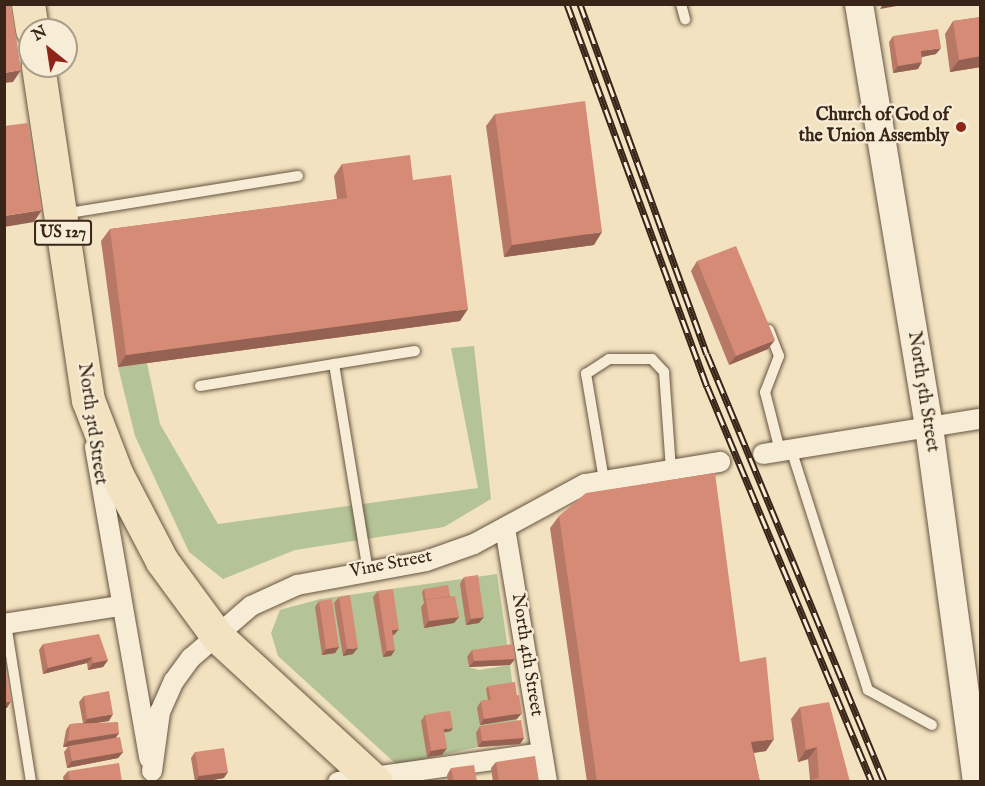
<!DOCTYPE html>
<html>
<head>
<meta charset="utf-8">
<style>
  body { margin:0 }
  #map { position:relative; width:985px; height:786px; overflow:hidden; background:#f2e2bf; font-family:"IM FELL English",serif }
  div>[style] { position:absolute }
  .green>* { inset:0; background:#b4c497 }
  .roads { filter:drop-shadow(0 0 2px #665442) drop-shadow(0 0 2px #665442) }
  .lane>* { height:10px; margin:-5px; padding:0 5px; transform-origin:5px; border-radius:5px; background:#f7ecd5 }
  .street>* { height:20px; margin:-10px; padding:0 10px; transform-origin:10px; border-radius:10px; background:#f7ecd5 }
  .secondary>* { height:28px; margin:-14px; padding:0 14px; transform-origin:14px; border-radius:14px; background:#f7ecd5 }
  .highway>* { height:33px; margin:-16.5px; padding:0 16.5px; transform-origin:16.5px; border-radius:16.5px; background:#f2e2bf }
  .rail>* { height:7px; margin-top:-3.5px; transform-origin:0; background:repeating-linear-gradient(90deg,#f7ecd5 0 14px,#382518 0 28px); box-sizing:border-box; border-block:2px solid #382518 }
  .wall>* { inset:0; background:#b77865 }
  .shaded-wall>* { inset:0; background:#956152 }
  .building>* { inset:0; background:#d58b75 }
  .dots>* { width:16px; height:16px; translate:-50% -50%; box-sizing:border-box; border:3px solid #f7ecd5; border-radius:50% }
  span { translate:-50% -50%; white-space:nowrap; text-align:center; line-height:1.15; -webkit-text-stroke:4.5px #f7ecd5; paint-order:stroke }
  .shield-label span { padding:2px 4px; background:#f7ecd5; border:2px solid; border-radius:4px; -webkit-text-stroke-width:0 }
  .shield-label { font-size:16px; color:#382518; font-weight:700 }
  .poi-label { font-size:18px; color:#382518; font-weight:700 }
  .right { translate:-100% -50%; text-align:right }
  .street-label { font-size:18px; color:#382518 }
  .frame { position:absolute; inset:0; border:6px solid #382518; pointer-events:none }
  .north { position:absolute; left:18px; top:18px; width:60px; height:60px; box-sizing:border-box; background:#f7ecd5; border:2px solid #ab9c89; border-radius:50%; rotate:330deg; font-size:16px; font-weight:700; line-height:24px; text-align:center; color:#382518 }
  .north::after { content:''; display:block; margin:auto; width:21px; height:27px; background:#8f2418; clip-path:polygon(50% 0,100% 100%,50% 72%,0 100%) }
</style>
</head>
<body>
<div id="map">
  <div class="green">
    <div style="clip-path:polygon(474px 346px,491px 499px,444px 527px,295px 550px,223px 579px,189px 552px,135px 436px,118px 367px,147px 363px,160px 424px,218px 524px,478px 488px,451px 348px)"></div>
    <div style="clip-path:polygon(497px 574px,508px 650px,467px 657px,469px 667px,479px 670px,510px 665px,520px 744px,478px 747px,397px 765px,278px 656px,271px 633px,280px 610px,320px 599px)"></div>
  </div>
  <div class="roads">
    <div class="lane">
      <div style="left:681px;top:4px;width:16px;rotate:75deg"></div>
      <div style="left:63px;top:214px;width:238px;rotate:-9.2deg"></div>
      <div style="left:769px;top:330px;width:28px;rotate:69deg"></div>
      <div style="left:779px;top:356px;width:39px;rotate:111deg"></div>
      <div style="left:765px;top:392px;width:61px;rotate:75.7deg"></div>
      <div style="left:334px;top:364px;width:82px;rotate:-9.1deg"></div>
      <div style="left:200px;top:386px;width:136px;rotate:-9.3deg"></div>
      <div style="left:334px;top:364px;width:210px;rotate:80.7deg"></div>
      <div style="left:791px;top:449px;width:253px;rotate:72.3deg"></div>
      <div style="left:868px;top:690px;width:73px;rotate:28.7deg"></div>
      <div style="left:604px;top:480px;width:108px;rotate:-99.6deg"></div>
      <div style="left:586px;top:374px;width:27px;rotate:-33deg"></div>
      <div style="left:609px;top:359px;width:43px"></div>
      <div style="left:652px;top:359px;width:18px;rotate:47deg"></div>
      <div style="left:664px;top:372px;width:97px;rotate:85.9deg"></div>
      <div style="left:6px;top:624px;width:160px;rotate:81deg"></div>
    </div>
    <div class="street">
      <div style="left:95px;top:447px;width:316px;rotate:80.1deg"></div>
      <div style="left:763px;top:454px;width:220px;rotate:-9.2deg"></div>
      <div style="left:505px;top:528px;width:257px;rotate:80.6deg"></div>
      <div style="left:4px;top:624px;width:116px;rotate:-8.9deg"></div>
      <div style="left:152px;top:771px;width:60px;rotate:-82.3deg"></div>
      <div style="left:160px;top:712px;width:34px;rotate:-66deg"></div>
      <div style="left:174px;top:681px;width:29px;rotate:-54deg"></div>
      <div style="left:191px;top:658px;width:79px;rotate:-40.9deg"></div>
      <div style="left:251px;top:606px;width:51px;rotate:-24.5deg"></div>
      <div style="left:297px;top:585px;width:131px;rotate:-10.5deg"></div>
      <div style="left:426px;top:561px;width:51px;rotate:-19.5deg"></div>
      <div style="left:474px;top:544px;width:126px;rotate:-28.4deg"></div>
      <div style="left:585px;top:484px;width:137px;rotate:-9.3deg"></div>
      <div style="left:338px;top:782px;width:206px;rotate:-8.1deg"></div>
    </div>
    <div class="secondary">
      <div style="left:859px;top:4px;width:429px;rotate:80.6deg"></div>
      <div style="left:929px;top:427px;width:358px;rotate:82.3deg"></div>
    </div>
    <div class="highway">
      <div style="left:28px;top:4px;width:26px;rotate:81deg"></div>
      <div style="left:38px;top:66px;width:338px;rotate:81.5deg"></div>
      <div style="left:88px;top:400px;width:80px;rotate:68.9deg"></div>
      <div style="left:117px;top:475px;width:97px;rotate:62.4deg"></div>
      <div style="left:162px;top:561px;width:93px;rotate:53.7deg"></div>
      <div style="left:217px;top:636px;width:216px;rotate:42.6deg"></div>
    </div>
  </div>
  <div class="rail">
    <div style="left:567px;top:4px;width:407px;rotate:69.9deg"></div>
    <div style="left:707px;top:386px;width:429px;rotate:67.4deg"></div>
    <div style="left:580px;top:4px;width:372px;rotate:70.1deg"></div>
    <div style="left:707px;top:354px;width:463px;rotate:67.5deg"></div>
  </div>
  <div class="wall">
    <div style="clip-path:polygon(981px 17px,981px 67px,950px 72px,945px 34px,953px 21px)"></div>
    <div style="clip-path:polygon(893px 36px,936px 54px,922px 57px,918px 69px,893px 73px,889px 42px)"></div>
    <div style="clip-path:polygon(495px 114px,594px 245px,504px 257px,486px 126px)"></div>
    <div style="clip-path:polygon(342px 164px,413px 180px,460px 321px,118px 367px,101px 241px,110px 229px,337px 199px,334px 176px)"></div>
    <div style="clip-path:polygon(697px 261px,768px 349px,729px 365px,691px 271px)"></div>
    <div style="clip-path:polygon(559px 516px,740px 662px,766px 751px,754px 753px,760px 782px,587px 782px,550px 528px)"></div>
    <div style="clip-path:polygon(464px 577px,479px 623px,466px 625px,460px 584px)"></div>
    <div style="clip-path:polygon(424px 589px,450px 596px,459px 617px,454px 623px,424px 628px,421px 607px,424px 603px,422px 592px)"></div>
    <div style="clip-path:polygon(378px 591px,394px 635px,393px 635px,391px 656px,383px 657px,373px 597px)"></div>
    <div style="clip-path:polygon(339px 597px,353px 654px,343px 656px,334px 603px)"></div>
    <div style="clip-path:polygon(319px 601px,339px 647px,335px 653px,322px 655px,315px 607px)"></div>
    <div style="clip-path:polygon(43px 644px,108px 660px,103px 667px,88px 670px,87px 663px,43px 674px,39px 650px)"></div>
    <div style="clip-path:polygon(472px 650px,515px 659px,510px 665px,469px 667px,467px 657px)"></div>
    <div style="clip-path:polygon(488px 686px,517px 719px,480px 725px,477px 708px,481px 701px,488px 700px,486px 689px)"></div>
    <div style="clip-path:polygon(84px 696px,109px 721px,98px 722px,119px 733px,116px 737px,123px 752px,118px 758px,67px 768px,64px 752px,68px 747px,63px 747px,66px 730px,70px 724px,83px 723px,79px 702px)"></div>
    <div style="clip-path:polygon(800px 707px,850px 782px,810px 780px,808px 759px,798px 762px,791px 719px)"></div>
    <div style="clip-path:polygon(425px 715px,451px 731px,444px 732px,442px 755px,427px 757px,421px 721px)"></div>
    <div style="clip-path:polygon(480px 726px,524px 738px,520px 744px,478px 747px,476px 733px)"></div>
    <div style="clip-path:polygon(195px 752px,224px 778px,202px 782px,195px 782px,191px 758px)"></div>
    <div style="clip-path:polygon(496px 762px,539px 782px,493px 782px,491px 768px)"></div>
    <div style="clip-path:polygon(451px 768px,477px 782px,448px 782px,447px 775px)"></div>
    <div style="clip-path:polygon(68px 771px,122px 782px,64px 782px,63px 777px)"></div>
  </div>
  <div class="shaded-wall">
    <div style="clip-path:polygon(883px 4px,908px 4px,880px 9px)"></div>
    <div style="clip-path:polygon(941px 48px,936px 54px,916px 58px,921px 51px)"></div>
    <div style="clip-path:polygon(981px 56px,981px 67px,950px 72px,959px 60px)"></div>
    <div style="clip-path:polygon(922px 62px,918px 69px,893px 73px,898px 66px)"></div>
    <div style="clip-path:polygon(21px 70px,13px 82px,4px 83px,4px 73px)"></div>
    <div style="clip-path:polygon(42px 210px,34px 222px,4px 227px,4px 216px)"></div>
    <div style="clip-path:polygon(602px 232px,594px 245px,504px 257px,512px 245px)"></div>
    <div style="clip-path:polygon(468px 309px,460px 321px,118px 367px,126px 355px)"></div>
    <div style="clip-path:polygon(775px 340px,768px 349px,729px 365px,736px 356px)"></div>
    <div style="clip-path:polygon(459px 617px,454px 623px,424px 628px,429px 621px)"></div>
    <div style="clip-path:polygon(484px 617px,479px 623px,466px 625px,471px 619px)"></div>
    <div style="clip-path:polygon(399px 629px,394px 635px,388px 636px,392px 630px)"></div>
    <div style="clip-path:polygon(339px 647px,335px 653px,322px 655px,326px 649px)"></div>
    <div style="clip-path:polygon(358px 648px,353px 654px,343px 656px,347px 649px)"></div>
    <div style="clip-path:polygon(395px 650px,391px 656px,383px 657px,387px 651px)"></div>
    <div style="clip-path:polygon(92px 657px,87px 663px,43px 674px,48px 668px)"></div>
    <div style="clip-path:polygon(515px 659px,510px 665px,469px 667px,474px 661px)"></div>
    <div style="clip-path:polygon(108px 660px,103px 667px,88px 670px,93px 663px)"></div>
    <div style="clip-path:polygon(11px 701px,7px 708px,4px 708px,4px 703px)"></div>
    <div style="clip-path:polygon(522px 713px,517px 719px,480px 725px,484px 719px)"></div>
    <div style="clip-path:polygon(113px 714px,109px 721px,83px 725px,87px 719px)"></div>
    <div style="clip-path:polygon(453px 728px,451px 731px,442px 733px,444px 729px)"></div>
    <div style="clip-path:polygon(119px 733px,115px 739px,63px 747px,68px 741px)"></div>
    <div style="clip-path:polygon(524px 738px,520px 744px,478px 747px,482px 741px)"></div>
    <div style="clip-path:polygon(774px 739px,766px 751px,743px 754px,751px 742px)"></div>
    <div style="clip-path:polygon(817px 747px,808px 759px,798px 762px,806px 750px)"></div>
    <div style="clip-path:polygon(447px 748px,442px 755px,427px 757px,431px 751px)"></div>
    <div style="clip-path:polygon(123px 752px,118px 758px,67px 768px,72px 761px)"></div>
    <div style="clip-path:polygon(228px 772px,224px 778px,202px 782px,195px 782px,199px 776px)"></div>
  </div>
  <div class="building">
    <div style="clip-path:polygon(4px 4px,11px 4px,21px 70px,4px 73px)"></div>
    <div style="clip-path:polygon(981px 17px,981px 56px,959px 60px,953px 21px)"></div>
    <div style="clip-path:polygon(938px 29px,941px 48px,921px 51px,922px 62px,898px 66px,893px 36px)"></div>
    <div style="clip-path:polygon(585px 101px,602px 232px,512px 245px,495px 114px)"></div>
    <div style="clip-path:polygon(28px 123px,42px 210px,4px 216px,4px 126px)"></div>
    <div style="clip-path:polygon(410px 155px,413px 180px,451px 175px,468px 309px,126px 355px,110px 229px,347px 198px,342px 164px)"></div>
    <div style="clip-path:polygon(736px 246px,775px 340px,736px 356px,697px 261px)"></div>
    <div style="clip-path:polygon(715px 473px,740px 662px,766px 657px,774px 739px,751px 742px,760px 782px,597px 782px,559px 516px,586px 493px)"></div>
    <div style="clip-path:polygon(478px 575px,484px 617px,471px 619px,464px 577px)"></div>
    <div style="clip-path:polygon(448px 585px,450px 596px,426px 600px,424px 589px)"></div>
    <div style="clip-path:polygon(393px 589px,399px 629px,392px 630px,395px 650px,387px 651px,378px 591px)"></div>
    <div style="clip-path:polygon(350px 595px,358px 648px,347px 649px,339px 597px)"></div>
    <div style="clip-path:polygon(455px 596px,459px 617px,429px 621px,426px 600px)"></div>
    <div style="clip-path:polygon(332px 599px,339px 647px,326px 649px,319px 601px)"></div>
    <div style="clip-path:polygon(99px 634px,108px 660px,93px 663px,92px 657px,48px 668px,43px 644px)"></div>
    <div style="clip-path:polygon(513px 644px,515px 659px,474px 661px,472px 650px)"></div>
    <div style="clip-path:polygon(4px 660px,11px 701px,4px 703px)"></div>
    <div style="clip-path:polygon(515px 682px,517px 696px,491px 700px,488px 686px)"></div>
    <div style="clip-path:polygon(109px 691px,113px 714px,87px 719px,84px 696px)"></div>
    <div style="clip-path:polygon(519px 695px,522px 713px,484px 719px,481px 701px)"></div>
    <div style="clip-path:polygon(829px 702px,850px 782px,803px 782px,819px 778px,817px 747px,806px 750px,800px 707px)"></div>
    <div style="clip-path:polygon(450px 711px,453px 728px,444px 729px,441px 712px)"></div>
    <div style="clip-path:polygon(441px 712px,447px 748px,431px 751px,425px 715px)"></div>
    <div style="clip-path:polygon(521px 720px,524px 738px,482px 741px,480px 726px)"></div>
    <div style="clip-path:polygon(118px 722px,119px 733px,68px 741px,70px 724px)"></div>
    <div style="clip-path:polygon(120px 737px,123px 752px,72px 761px,69px 746px)"></div>
    <div style="clip-path:polygon(224px 748px,228px 772px,199px 776px,195px 752px)"></div>
    <div style="clip-path:polygon(535px 756px,539px 782px,499px 782px,496px 762px)"></div>
    <div style="clip-path:polygon(119px 763px,122px 782px,70px 782px,68px 771px)"></div>
    <div style="clip-path:polygon(474px 765px,477px 782px,454px 782px,451px 768px)"></div>
  </div>
  <div class="dots">
    <div style="left:961px;top:127px;background:#8f2418"></div>
  </div>
  <div class="shield-label">
    <span style="left:63px;top:233px">US 127</span>
  </div>
  <div class="poi-label">
    <span class="right" style="left:949px;top:127px">Church of God of<br>the Union Assembly</span>
  </div>
  <div class="street-label">
    <span style="left:922px;top:392px;rotate:81deg">North 5th Street</span>
    <span style="left:91px;top:424px;rotate:82deg">North 3rd Street</span>
    <span style="left:391px;top:565px;rotate:-11deg">Vine Street</span>
    <span style="left:526px;top:655px;rotate:81deg">North 4th Street</span>
  </div>
  <div class="frame"></div>
  <div class="north">N</div>
</div>
</body>
</html>
